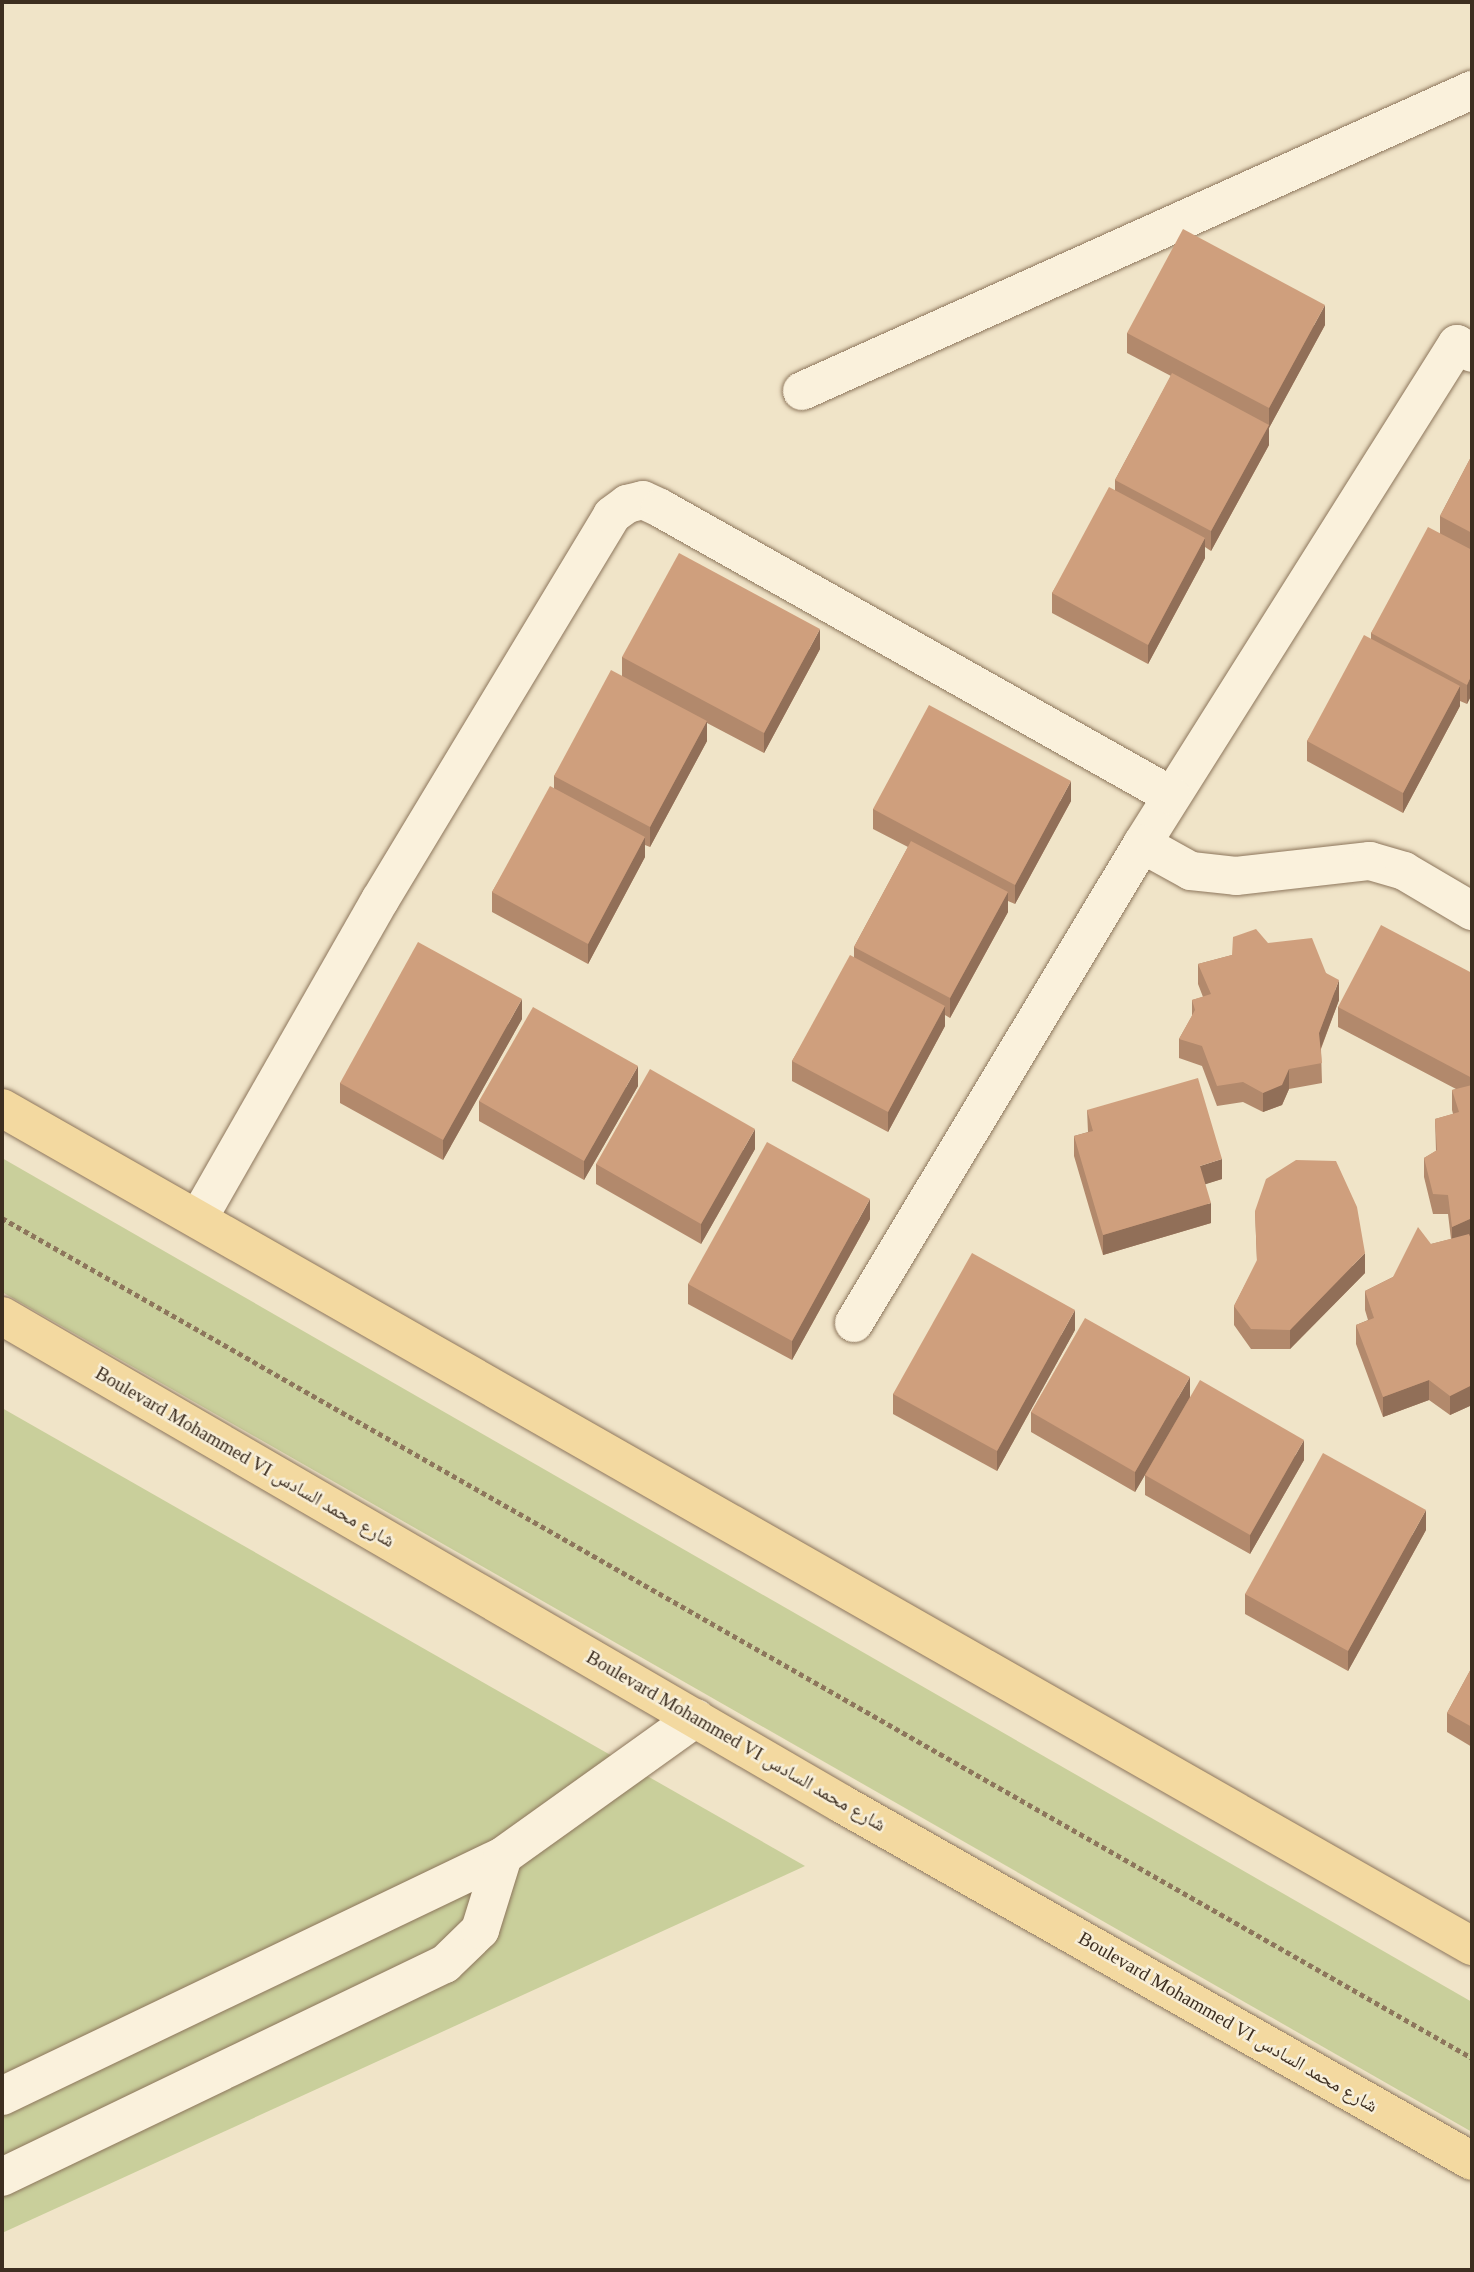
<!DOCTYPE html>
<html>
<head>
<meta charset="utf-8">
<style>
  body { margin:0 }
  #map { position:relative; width:1474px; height:2272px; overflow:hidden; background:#f0e4c8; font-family:"Times New Roman","Noto Naskh Arabic",serif }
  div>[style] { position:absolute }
  .green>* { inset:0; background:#c9cf9b }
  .path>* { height:4.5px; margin-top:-2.25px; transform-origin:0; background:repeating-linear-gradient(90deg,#8d765c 0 5px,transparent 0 8.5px) }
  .roads { filter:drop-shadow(0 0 2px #8d765c) drop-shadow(0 0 2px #8d765c) }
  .minor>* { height:38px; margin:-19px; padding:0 19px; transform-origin:19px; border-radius:19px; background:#faf1dc }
  .major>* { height:38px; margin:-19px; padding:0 19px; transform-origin:19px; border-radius:19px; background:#f3d9a0 }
  .wall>* { inset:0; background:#b2896c }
  .shaded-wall>* { inset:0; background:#916f58 }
  .building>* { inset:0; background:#cf9f7d }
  span { translate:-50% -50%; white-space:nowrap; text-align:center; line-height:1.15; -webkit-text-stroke:5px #f7eed8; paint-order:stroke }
  .street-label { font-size:19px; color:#3d2e20 }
  .frame { position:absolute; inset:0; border:4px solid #3d2e20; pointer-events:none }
</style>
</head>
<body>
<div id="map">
  <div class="green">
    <div style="clip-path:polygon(2px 1158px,1472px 2002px,1472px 2132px,2px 1292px)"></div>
    <div style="clip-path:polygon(2px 1408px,805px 1866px,2px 2233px)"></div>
  </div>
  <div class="path">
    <div style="left:2px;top:1218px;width:1693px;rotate:29.74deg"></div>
  </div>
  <div class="roads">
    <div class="minor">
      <div style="left:802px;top:391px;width:735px;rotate:-24.19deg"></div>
      <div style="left:1142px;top:844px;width:591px;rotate:-57.79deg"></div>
      <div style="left:1457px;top:344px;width:17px;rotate:31deg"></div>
      <div style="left:198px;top:1219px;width:367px;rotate:-60.3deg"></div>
      <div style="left:380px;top:900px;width:449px;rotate:-58.9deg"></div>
      <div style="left:612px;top:515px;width:19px;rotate:-36deg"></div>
      <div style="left:627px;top:504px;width:16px;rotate:-14deg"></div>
      <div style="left:643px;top:500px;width:19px;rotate:25deg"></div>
      <div style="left:660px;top:508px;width:587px;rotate:29.36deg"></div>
      <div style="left:854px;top:1323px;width:559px;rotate:-58.98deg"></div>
      <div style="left:1142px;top:844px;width:56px;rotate:28.9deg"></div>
      <div style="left:1191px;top:871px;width:45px;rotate:6.3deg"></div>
      <div style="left:1236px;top:876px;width:135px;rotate:-6.4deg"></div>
      <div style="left:1370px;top:861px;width:35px;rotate:16deg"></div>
      <div style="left:1404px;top:871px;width:79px;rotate:30.5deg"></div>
      <div style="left:2px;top:2096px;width:556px;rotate:-25.6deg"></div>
      <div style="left:503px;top:1856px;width:237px;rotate:-35.6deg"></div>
      <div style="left:2px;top:2177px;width:492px;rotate:-25.7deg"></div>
      <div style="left:445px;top:1964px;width:49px;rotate:-44.2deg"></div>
      <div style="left:480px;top:1930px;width:77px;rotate:-72.7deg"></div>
    </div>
    <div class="major">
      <div style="left:2px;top:1108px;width:1692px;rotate:29.69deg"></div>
      <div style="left:2px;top:1316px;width:971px;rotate:30.15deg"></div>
      <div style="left:842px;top:1804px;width:724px;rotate:29.54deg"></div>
    </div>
  </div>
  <div class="wall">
    <div style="clip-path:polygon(1325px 325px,1269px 428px,1269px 445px,1211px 551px,1205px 547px,1205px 558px,1148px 664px,1052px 613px,1052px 593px,1115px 490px,1115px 480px,1171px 376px,1127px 353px,1127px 333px)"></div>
    <div style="clip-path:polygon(1472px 455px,1472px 694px,1467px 704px,1460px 701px,1460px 706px,1403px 813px,1307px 761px,1307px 741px,1371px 639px,1371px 633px,1440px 533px,1440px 516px)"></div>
    <div style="clip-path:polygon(820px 649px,764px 753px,707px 723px,707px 741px,650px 847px,645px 845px,645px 857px,588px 964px,492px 912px,492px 892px,554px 788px,554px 776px,622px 676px,622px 657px)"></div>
    <div style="clip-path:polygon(1071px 801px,1015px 904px,1008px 901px,1008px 912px,950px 1018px,945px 1015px,945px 1026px,888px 1132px,792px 1081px,792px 1061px,854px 957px,854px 947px,908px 847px,873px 829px,873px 809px)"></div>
    <div style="clip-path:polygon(1268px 943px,1326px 973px,1339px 1000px,1321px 1049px,1322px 1083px,1289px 1089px,1282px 1105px,1263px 1112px,1243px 1102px,1217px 1106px,1202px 1066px,1179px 1058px,1179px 1039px,1192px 1016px,1192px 1000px,1203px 997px,1198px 984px,1198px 964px,1232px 955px)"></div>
    <div style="clip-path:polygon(1472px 973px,1472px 1238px,1471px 1238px,1472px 1242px,1472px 1405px,1450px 1415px,1429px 1400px,1383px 1417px,1356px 1344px,1356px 1325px,1368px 1320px,1365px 1310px,1365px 1291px,1393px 1277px,1431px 1244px,1451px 1239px,1448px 1214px,1433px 1214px,1424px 1177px,1424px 1158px,1436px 1151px,1435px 1119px,1453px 1114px,1452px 1110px,1452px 1090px,1456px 1089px,1338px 1027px,1338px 1007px)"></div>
    <div style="clip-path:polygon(522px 1019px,443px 1160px,340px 1103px,340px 1083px)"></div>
    <div style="clip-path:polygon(638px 1086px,584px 1180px,479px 1121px,479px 1101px)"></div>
    <div style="clip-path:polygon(1087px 1110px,1222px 1179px,1205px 1184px,1211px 1223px,1103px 1255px,1074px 1156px,1074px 1136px,1088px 1132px)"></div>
    <div style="clip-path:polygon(755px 1149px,701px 1244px,596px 1184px,596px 1164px)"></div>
    <div style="clip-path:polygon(1255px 1211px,1365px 1273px,1290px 1349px,1251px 1349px,1234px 1325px,1234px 1306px,1257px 1262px)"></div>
    <div style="clip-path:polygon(870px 1219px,792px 1360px,688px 1304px,688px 1284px)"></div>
    <div style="clip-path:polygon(1075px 1330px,997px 1471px,893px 1414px,893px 1394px)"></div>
    <div style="clip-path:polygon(1190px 1397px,1304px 1460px,1250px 1554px,1145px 1495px,1145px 1475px,1135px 1492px,1031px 1432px,1031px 1412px)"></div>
    <div style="clip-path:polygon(1426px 1530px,1348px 1671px,1245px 1614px,1245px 1594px)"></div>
    <div style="clip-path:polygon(1472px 1667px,1472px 1747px,1447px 1732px,1447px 1713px)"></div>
  </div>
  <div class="shaded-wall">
    <div style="clip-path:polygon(1325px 305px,1325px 325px,1269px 428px,1269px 408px)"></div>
    <div style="clip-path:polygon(1269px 425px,1269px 445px,1211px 551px,1211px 531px)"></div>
    <div style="clip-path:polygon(1205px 538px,1205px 558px,1148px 664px,1148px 645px)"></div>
    <div style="clip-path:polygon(820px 629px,820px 649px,764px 753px,764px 733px)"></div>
    <div style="clip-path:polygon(1472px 674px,1472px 694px,1467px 704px,1467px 685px)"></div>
    <div style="clip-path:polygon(1460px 686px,1460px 706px,1403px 813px,1403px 793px)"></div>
    <div style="clip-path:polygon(707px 721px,707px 741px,650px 847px,650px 827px)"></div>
    <div style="clip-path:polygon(1071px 781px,1071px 801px,1015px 904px,1015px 885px)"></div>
    <div style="clip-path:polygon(645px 837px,645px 857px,588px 964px,588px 944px)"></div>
    <div style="clip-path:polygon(1008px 892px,1008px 912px,950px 1018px,950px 998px)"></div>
    <div style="clip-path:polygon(1339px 980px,1339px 1000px,1319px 1053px,1319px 1033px)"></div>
    <div style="clip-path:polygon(522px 999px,522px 1019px,443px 1160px,443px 1140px)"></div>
    <div style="clip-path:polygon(945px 1006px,945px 1026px,888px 1132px,888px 1112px)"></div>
    <div style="clip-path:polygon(638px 1066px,638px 1086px,584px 1180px,584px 1161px)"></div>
    <div style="clip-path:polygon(1289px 1069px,1289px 1089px,1282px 1105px,1263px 1112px,1263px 1093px)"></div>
    <div style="clip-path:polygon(755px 1129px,755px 1149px,701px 1244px,701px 1224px)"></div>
    <div style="clip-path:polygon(1222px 1159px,1222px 1179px,1200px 1186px,1200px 1166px)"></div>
    <div style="clip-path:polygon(870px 1199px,870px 1219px,792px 1360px,792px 1341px)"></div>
    <div style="clip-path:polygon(1211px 1203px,1211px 1223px,1103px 1255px,1103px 1235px)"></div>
    <div style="clip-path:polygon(1472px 1218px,1472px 1238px,1452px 1247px,1452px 1227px)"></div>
    <div style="clip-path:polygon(1365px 1253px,1365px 1273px,1290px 1349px,1290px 1330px)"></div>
    <div style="clip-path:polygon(1075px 1310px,1075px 1330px,997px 1471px,997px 1451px)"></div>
    <div style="clip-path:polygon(1190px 1377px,1190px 1397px,1135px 1492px,1135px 1472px)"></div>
    <div style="clip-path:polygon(1429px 1380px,1429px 1400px,1383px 1417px,1383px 1397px)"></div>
    <div style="clip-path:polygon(1472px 1385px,1472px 1405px,1450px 1415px,1450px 1396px)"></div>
    <div style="clip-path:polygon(1304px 1440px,1304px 1460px,1250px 1554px,1250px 1535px)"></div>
    <div style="clip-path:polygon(1426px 1510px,1426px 1530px,1348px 1671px,1348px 1651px)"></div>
  </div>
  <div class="building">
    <div style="clip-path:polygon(1183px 229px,1325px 305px,1269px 408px,1127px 333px)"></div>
    <div style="clip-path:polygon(1172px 373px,1269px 425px,1211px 531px,1115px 480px)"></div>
    <div style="clip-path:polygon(1472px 455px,1472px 533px,1440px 516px)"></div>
    <div style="clip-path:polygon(1109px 487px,1205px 538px,1148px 645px,1052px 593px)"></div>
    <div style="clip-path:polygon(1428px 527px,1472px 550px,1472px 674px,1467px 685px,1371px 633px)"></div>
    <div style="clip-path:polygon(679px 553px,820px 629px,764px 733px,622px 657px)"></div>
    <div style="clip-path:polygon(1364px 635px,1460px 686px,1403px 793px,1307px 741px)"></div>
    <div style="clip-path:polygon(611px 670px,707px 721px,650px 827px,554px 776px)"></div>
    <div style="clip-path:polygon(929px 705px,1071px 781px,1015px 885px,873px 809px)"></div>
    <div style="clip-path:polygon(550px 786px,645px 837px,588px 944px,492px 892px)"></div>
    <div style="clip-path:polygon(911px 841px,1008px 892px,950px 998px,854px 947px)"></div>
    <div style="clip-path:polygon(1381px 925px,1472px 973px,1472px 1078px,1338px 1007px)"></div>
    <div style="clip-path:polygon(1256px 929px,1268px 943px,1312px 938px,1326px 973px,1339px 980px,1319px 1033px,1322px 1063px,1289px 1069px,1282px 1085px,1263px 1093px,1243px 1082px,1217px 1086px,1202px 1046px,1179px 1039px,1195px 1010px,1192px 1000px,1211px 994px,1198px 964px,1232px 955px,1233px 937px)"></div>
    <div style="clip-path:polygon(418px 942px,522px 999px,443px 1140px,340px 1083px)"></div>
    <div style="clip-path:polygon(850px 955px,945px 1006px,888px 1112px,792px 1061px)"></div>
    <div style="clip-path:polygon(533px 1007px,638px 1066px,584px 1161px,479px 1101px)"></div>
    <div style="clip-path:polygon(650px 1069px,755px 1129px,701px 1224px,596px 1164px)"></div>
    <div style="clip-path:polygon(1198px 1078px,1222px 1159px,1200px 1166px,1211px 1203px,1103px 1235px,1074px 1136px,1093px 1131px,1087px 1110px)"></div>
    <div style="clip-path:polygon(1472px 1085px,1472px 1218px,1452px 1227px,1448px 1195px,1433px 1194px,1424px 1158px,1437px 1150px,1435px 1119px,1459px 1112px,1452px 1090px)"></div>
    <div style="clip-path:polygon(767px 1142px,870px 1199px,792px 1341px,688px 1284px)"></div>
    <div style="clip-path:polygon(1296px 1160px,1336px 1161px,1357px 1207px,1365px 1253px,1290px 1330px,1251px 1329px,1234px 1306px,1257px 1260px,1255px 1211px,1266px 1179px)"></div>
    <div style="clip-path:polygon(1418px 1227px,1431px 1244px,1469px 1234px,1472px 1242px,1472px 1385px,1450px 1396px,1429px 1380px,1383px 1397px,1356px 1325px,1374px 1318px,1365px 1291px,1393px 1277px)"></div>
    <div style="clip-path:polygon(972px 1253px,1075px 1310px,997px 1451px,893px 1394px)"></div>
    <div style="clip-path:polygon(1085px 1318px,1190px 1377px,1135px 1472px,1031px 1412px)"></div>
    <div style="clip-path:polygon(1200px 1380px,1304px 1440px,1250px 1535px,1145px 1475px)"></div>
    <div style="clip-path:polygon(1323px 1453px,1426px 1510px,1348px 1651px,1245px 1594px)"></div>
    <div style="clip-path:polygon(1472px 1667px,1472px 1727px,1447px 1713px)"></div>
  </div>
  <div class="street-label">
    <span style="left:245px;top:1457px;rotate:30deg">Boulevard Mohammed VI شارع محمد السادس</span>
    <span style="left:736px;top:1741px;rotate:30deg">Boulevard Mohammed VI شارع محمد السادس</span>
    <span style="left:1228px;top:2022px;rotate:30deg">Boulevard Mohammed VI شارع محمد السادس</span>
  </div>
  <div class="frame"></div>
</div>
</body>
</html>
